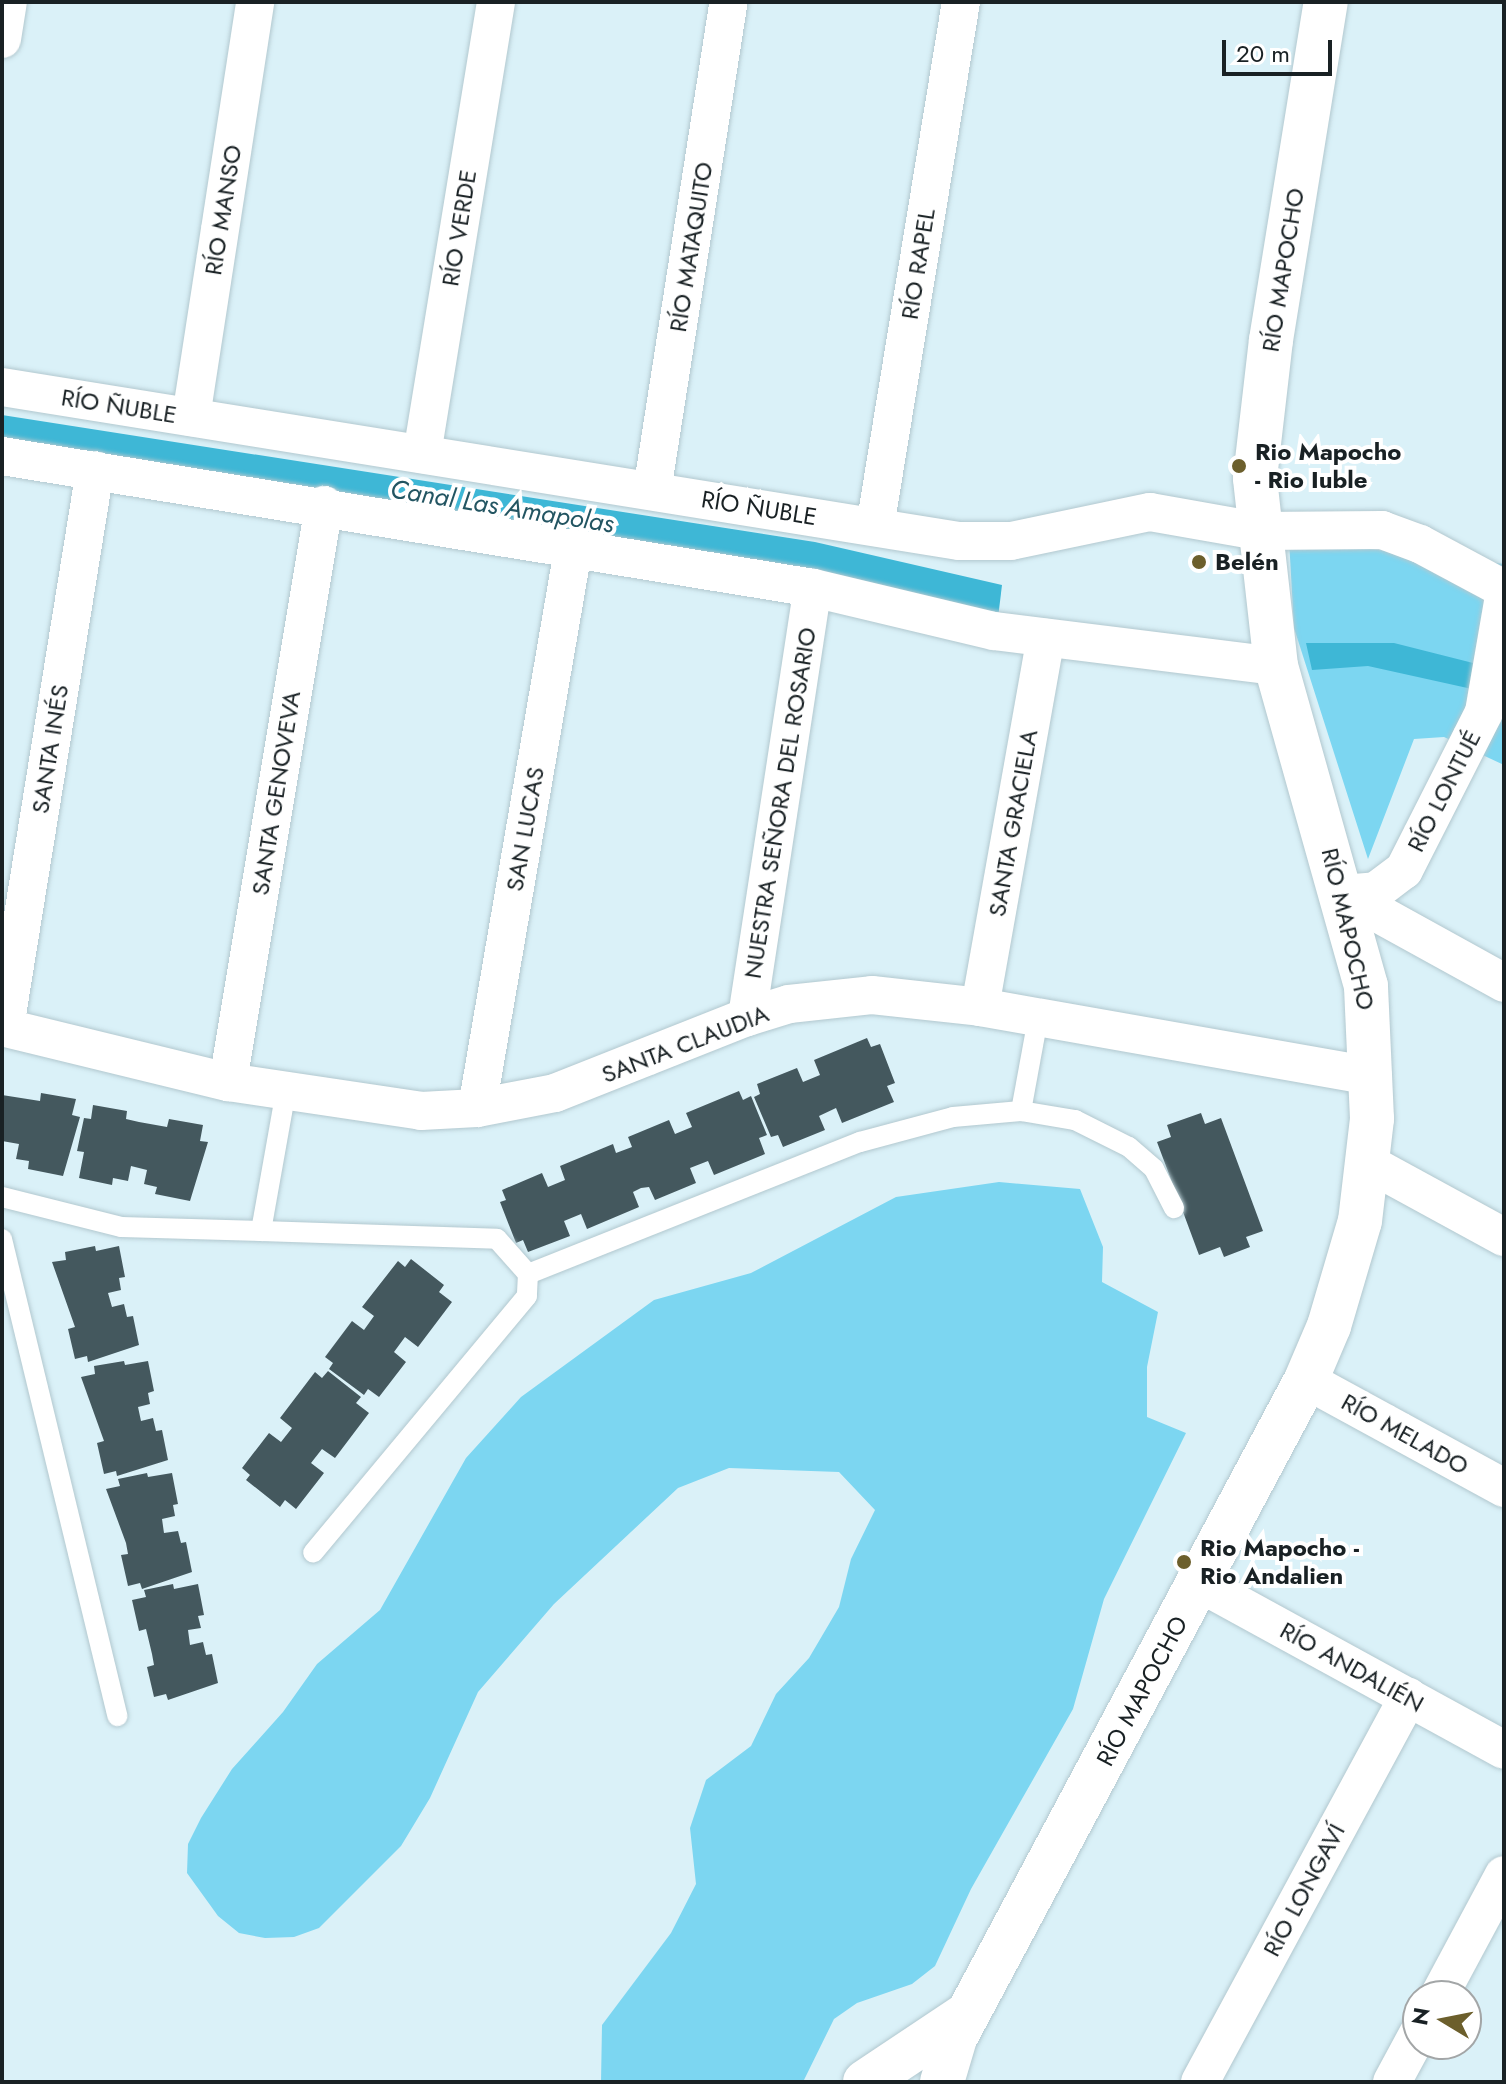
<!DOCTYPE html>
<html>
<head>
<meta charset="utf-8">
<style>
  body { margin:0 }
  #map { position:relative; width:1506px; height:2084px; overflow:hidden; background:#daf1f8; font-family:Jost,sans-serif }
  div>[style] { position:absolute }
  .green>* { inset:0; background:#7cd6f1 }
  .water>* { inset:0; background:#3eb7d6 }
  .building>* { inset:0; background:#44585e }
  .roads { filter:drop-shadow(0 0 2px #b2c8cf) drop-shadow(0 0 2px #b2c8cf) }
  .service>* { height:20px; margin:-10px; padding:0 10px; transform-origin:10px; border-radius:10px; background:#fff }
  .minor>* { height:38px; margin:-19px; padding:0 19px; transform-origin:19px; border-radius:19px; background:#fff }
  .tertiary>* { height:44px; margin:-22px; padding:0 22px; transform-origin:22px; border-radius:22px; background:#fff }
  .dots>* { width:22px; height:22px; translate:-50% -50%; box-sizing:border-box; border:4px solid #fff; border-radius:50% }
  span { translate:-50% -50%; white-space:nowrap; text-align:center; line-height:1.15; -webkit-text-stroke:8px #fff; paint-order:stroke }
  .street-label { font-size:24px; color:#192124 }
  .poi-label { font-size:24px; color:#192124; font-weight:700 }
  .left { translate:0 -50%; text-align:left }
  .water-label { font-size:26px; color:#235562; font-style:italic }
  .frame { position:absolute; inset:0; border:4px solid #192124; pointer-events:none }
  .north { position:absolute; left:1402px; top:1980px; width:80px; height:80px; box-sizing:border-box; background:#fff; border:2px solid #a3a6a7; border-radius:50%; rotate:280deg; font-size:22px; font-weight:700; line-height:32px; text-align:center; color:#192124 }
  .north::after { content:''; display:block; margin:auto; width:28px; height:36px; background:#6c5f2c; clip-path:polygon(50% 0,100% 100%,50% 72%,0 100%) }
  .scale { position:absolute; left:1222px; top:40px; width:110px; height:36px; box-sizing:border-box; border:4px solid #192124; border-top:0; padding-left:10px; font-size:24px; line-height:28px; white-space:nowrap; color:#192124; -webkit-text-stroke:6px #fff; paint-order:stroke }
</style>
</head>
<body>
<div id="map">
  <div class="green">
    <div style="clip-path:polygon(1289px 540px,1504px 564px,1504px 765px,1444px 737px,1414px 739px,1368px 859px,1294px 628px)"></div>
    <div style="clip-path:polygon(999px 1182px,1080px 1189px,1103px 1247px,1102px 1282px,1158px 1312px,1147px 1367px,1147px 1417px,1186px 1433px,1104px 1599px,1073px 1709px,971px 1889px,935px 1966px,912px 1984px,857px 2003px,834px 2019px,803px 2082px,601px 2082px,602px 2025px,671px 1933px,696px 1884px,690px 1828px,706px 1780px,751px 1746px,776px 1694px,809px 1658px,839px 1607px,851px 1559px,875px 1510px,839px 1472px,729px 1468px,678px 1488px,554px 1604px,478px 1692px,430px 1798px,401px 1846px,319px 1928px,294px 1937px,265px 1938px,239px 1933px,218px 1916px,187px 1873px,188px 1844px,201px 1818px,232px 1769px,283px 1712px,317px 1664px,380px 1610px,466px 1458px,521px 1397px,654px 1300px,751px 1273px,896px 1197px)"></div>
  </div>
  <div class="water">
    <div style="clip-path:polygon(2px 415px,815px 542px,1002px 585px,998px 618px,2px 438px)"></div>
    <div style="clip-path:polygon(1306px 643px,1394px 643px,1477px 664px,1472px 689px,1368px 666px,1312px 670px)"></div>
  </div>
  <div class="building">
    <div style="clip-path:polygon(867px 1038px,871px 1047px,880px 1044px,895px 1083px,887px 1086px,894px 1102px,842px 1123px,836px 1108px,819px 1116px,825px 1130px,783px 1147px,778px 1135px,771px 1137px,754px 1097px,760px 1094px,757px 1084px,797px 1068px,803px 1082px,820px 1075px,814px 1060px)"></div>
    <div style="clip-path:polygon(739px 1091px,743px 1100px,751px 1096px,767px 1135px,759px 1138px,765px 1154px,714px 1175px,708px 1161px,690px 1168px,696px 1183px,655px 1200px,649px 1187px,641px 1188px,633px 1192px,639px 1207px,587px 1229px,581px 1214px,564px 1221px,570px 1236px,528px 1252px,523px 1240px,516px 1243px,500px 1202px,506px 1200px,502px 1190px,542px 1173px,548px 1187px,565px 1180px,560px 1166px,613px 1144px,616px 1153px,632px 1147px,628px 1137px,669px 1120px,675px 1134px,692px 1127px,686px 1113px)"></div>
    <div style="clip-path:polygon(41px 1093px,76px 1099px,72px 1115px,80px 1117px,63px 1176px,28px 1169px,29px 1161px,16px 1159px,19px 1144px,2px 1141px,2px 1095px,40px 1101px)"></div>
    <div style="clip-path:polygon(93px 1105px,127px 1111px,126px 1119px,139px 1122px,167px 1127px,169px 1119px,203px 1125px,200px 1141px,208px 1142px,190px 1201px,155px 1194px,157px 1187px,144px 1184px,147px 1170px,131px 1166px,128px 1181px,113px 1178px,112px 1185px,79px 1178px,84px 1152px,77px 1151px,84px 1118px,91px 1119px)"></div>
    <div style="clip-path:polygon(1201px 1113px,1205px 1124px,1221px 1118px,1263px 1231px,1246px 1237px,1250px 1247px,1224px 1257px,1220px 1247px,1199px 1255px,1157px 1142px,1171px 1137px,1167px 1125px)"></div>
    <div style="clip-path:polygon(95px 1246px,96px 1251px,119px 1246px,125px 1277px,119px 1278px,121px 1290px,108px 1293px,112px 1307px,124px 1304px,127px 1317px,133px 1316px,139px 1345px,88px 1362px,87px 1356px,75px 1359px,68px 1329px,75px 1327px,52px 1262px,66px 1260px,65px 1252px)"></div>
    <div style="clip-path:polygon(411px 1259px,444px 1285px,439px 1292px,452px 1302px,418px 1347px,405px 1337px,394px 1352px,406px 1362px,379px 1397px,368px 1389px,364px 1395px,329px 1369px,333px 1363px,325px 1357px,352px 1321px,364px 1330px,374px 1316px,362px 1307px,398px 1261px,405px 1267px)"></div>
    <div style="clip-path:polygon(124px 1361px,125px 1365px,148px 1361px,154px 1391px,148px 1393px,150px 1404px,138px 1407px,141px 1421px,153px 1418px,156px 1431px,162px 1430px,168px 1460px,117px 1476px,116px 1471px,104px 1474px,97px 1443px,104px 1441px,81px 1377px,95px 1374px,94px 1366px)"></div>
    <div style="clip-path:polygon(328px 1371px,361px 1397px,356px 1403px,369px 1413px,335px 1458px,322px 1449px,311px 1463px,324px 1473px,296px 1509px,285px 1500px,280px 1507px,246px 1480px,250px 1475px,242px 1468px,269px 1433px,281px 1442px,292px 1428px,280px 1418px,315px 1372px,322px 1378px)"></div>
    <div style="clip-path:polygon(147px 1473px,148px 1477px,172px 1473px,178px 1504px,173px 1505px,175px 1516px,162px 1519px,164px 1533px,178px 1531px,181px 1543px,186px 1542px,192px 1572px,142px 1589px,140px 1583px,128px 1586px,121px 1555px,128px 1554px,126px 1543px,106px 1489px,120px 1486px,118px 1479px)"></div>
    <div style="clip-path:polygon(173px 1584px,174px 1589px,198px 1584px,204px 1615px,198px 1616px,201px 1628px,188px 1630px,190px 1645px,203px 1642px,206px 1655px,212px 1654px,218px 1683px,168px 1700px,166px 1694px,154px 1697px,147px 1667px,154px 1665px,152px 1654px,146px 1629px,139px 1631px,132px 1600px,146px 1597px,144px 1590px)"></div>
  </div>
  <div class="roads">
    <div class="service">
      <div style="left:1021px;top:1111px;width:55px;rotate:9.5deg"></div>
      <div style="left:1075px;top:1120px;width:60px;rotate:26.6deg"></div>
      <div style="left:1129px;top:1147px;width:33px;rotate:41deg"></div>
      <div style="left:1154px;top:1169px;width:44px;rotate:62.9deg"></div>
      <div style="left:2px;top:1197px;width:123px;rotate:14.1deg"></div>
      <div style="left:121px;top:1227px;width:140px;rotate:1.6deg"></div>
      <div style="left:261px;top:1231px;width:142px;rotate:-79.9deg"></div>
      <div style="left:261px;top:1231px;width:236px;rotate:1.9deg"></div>
      <div style="left:497px;top:1239px;width:47px;rotate:48.5deg"></div>
      <div style="left:528px;top:1274px;width:22px;rotate:93deg"></div>
      <div style="left:527px;top:1296px;width:334px;rotate:129.8deg"></div>
      <div style="left:2px;top:1239px;width:491px;rotate:76.4deg"></div>
      <div style="left:528px;top:1274px;width:357px;rotate:-21.7deg"></div>
      <div style="left:860px;top:1142px;width:96px;rotate:-15deg"></div>
      <div style="left:953px;top:1117px;width:68px;rotate:-5deg"></div>
      <div style="left:1021px;top:1111px;width:95px;rotate:-79.6deg"></div>
    </div>
    <div class="minor">
      <div style="left:2px;top:39px;width:37px;rotate:-81deg"></div>
      <div style="left:2px;top:387px;width:969px;rotate:9.14deg"></div>
      <div style="left:959px;top:541px;width:52px"></div>
      <div style="left:1011px;top:541px;width:142px;rotate:-11.8deg"></div>
      <div style="left:1150px;top:512px;width:110px;rotate:10deg"></div>
      <div style="left:1258px;top:531px;width:124px;rotate:-0.5deg"></div>
      <div style="left:1382px;top:530px;width:40px;rotate:20.2deg"></div>
      <div style="left:1420px;top:544px;width:95px;rotate:28.2deg"></div>
      <div style="left:191px;top:417px;width:420px;rotate:-81.2deg"></div>
      <div style="left:422px;top:454px;width:458px;rotate:-80.7deg"></div>
      <div style="left:2px;top:456px;width:822px;rotate:9.24deg"></div>
      <div style="left:813px;top:588px;width:186px;rotate:13.4deg"></div>
      <div style="left:994px;top:631px;width:284px;rotate:7.1deg"></div>
      <div style="left:652px;top:491px;width:495px;rotate:-81.1deg"></div>
      <div style="left:875px;top:527px;width:532px;rotate:-80.7deg"></div>
      <div style="left:1343px;top:894px;width:33px;rotate:-5deg"></div>
      <div style="left:1376px;top:891px;width:35px;rotate:-37deg"></div>
      <div style="left:1404px;top:870px;width:177px;rotate:-63.1deg"></div>
      <div style="left:1484px;top:712px;width:118px;rotate:-80.2deg"></div>
      <div style="left:1343px;top:894px;width:184px;rotate:28.9deg"></div>
      <div style="left:980px;top:1007px;width:375px;rotate:-79.9deg"></div>
      <div style="left:747px;top:1017px;width:434px;rotate:-81.3deg"></div>
      <div style="left:2px;top:1027px;width:233px;rotate:13.7deg"></div>
      <div style="left:228px;top:1082px;width:195px;rotate:8.5deg"></div>
      <div style="left:421px;top:1111px;width:56px;rotate:-3.1deg"></div>
      <div style="left:477px;top:1108px;width:79px;rotate:-10.9deg"></div>
      <div style="left:555px;top:1093px;width:206px;rotate:-21.6deg"></div>
      <div style="left:747px;top:1017px;width:44px;rotate:-17.2deg"></div>
      <div style="left:789px;top:1004px;width:83px;rotate:-6.2deg"></div>
      <div style="left:872px;top:995px;width:109px;rotate:6.3deg"></div>
      <div style="left:980px;top:1007px;width:399px;rotate:10deg"></div>
      <div style="left:5px;top:1027px;width:564px;rotate:-80.82deg"></div>
      <div style="left:228px;top:1082px;width:585px;rotate:-80.55deg"></div>
      <div style="left:477px;top:1108px;width:566px;rotate:-80.24deg"></div>
      <div style="left:1368px;top:1163px;width:155px;rotate:28.6deg"></div>
      <div style="left:1306px;top:1380px;width:226px;rotate:28.6deg"></div>
      <div style="left:1201px;top:1584px;width:345px;rotate:28.7deg"></div>
      <div style="left:1439px;top:1996px;width:137px;rotate:-61.8deg"></div>
      <div style="left:1200px;top:2082px;width:438px;rotate:-61.6deg"></div>
      <div style="left:1392px;top:2082px;width:55px;rotate:-61.6deg"></div>
    </div>
    <div class="tertiary">
      <div style="left:865px;top:2082px;width:123px;rotate:-33.7deg"></div>
      <div style="left:942px;top:2082px;width:46px;rotate:-73.5deg"></div>
      <div style="left:955px;top:2038px;width:746px;rotate:-61.92deg"></div>
      <div style="left:1306px;top:1380px;width:59px;rotate:-66.9deg"></div>
      <div style="left:1329px;top:1326px;width:109px;rotate:-73.6deg"></div>
      <div style="left:1360px;top:1221px;width:103px;rotate:-83.3deg"></div>
      <div style="left:1372px;top:1119px;width:133px;rotate:-92.6deg"></div>
      <div style="left:1366px;top:986px;width:332px;rotate:-105.7deg"></div>
      <div style="left:1276px;top:666px;width:189px;rotate:-96.4deg"></div>
      <div style="left:1255px;top:478px;width:139px;rotate:-83.4deg"></div>
      <div style="left:1271px;top:340px;width:342px;rotate:-80.8deg"></div>
    </div>
  </div>
  <div class="dots">
    <div style="left:1239px;top:466px;background:#6c5f2c"></div>
    <div style="left:1199px;top:562px;background:#6c5f2c"></div>
    <div style="left:1184px;top:1562px;background:#6c5f2c"></div>
  </div>
  <div class="street-label">
    <span style="left:223px;top:210px;rotate:-81deg">RÍO MANSO</span>
    <span style="left:459px;top:228px;rotate:-81deg">RÍO VERDE</span>
    <span style="left:691px;top:247px;rotate:-81deg">RÍO MATAQUITO</span>
    <span style="left:918px;top:264px;rotate:-81deg">RÍO RAPEL</span>
    <span style="left:1283px;top:270px;rotate:-81deg">RÍO MAPOCHO</span>
    <span style="left:119px;top:406px;rotate:9deg">RÍO ÑUBLE</span>
    <span style="left:759px;top:508px;rotate:9deg">RÍO ÑUBLE</span>
    <span style="left:50px;top:749px;rotate:-81deg">SANTA INÉS</span>
    <span style="left:1444px;top:791px;rotate:-63deg">RÍO LONTUÉ</span>
    <span style="left:276px;top:793px;rotate:-81deg">SANTA GENOVEVA</span>
    <span style="left:780px;top:803px;rotate:-81deg">NUESTRA SEÑORA DEL ROSARIO</span>
    <span style="left:1013px;top:823px;rotate:-80deg">SANTA GRACIELA</span>
    <span style="left:525px;top:829px;rotate:-80deg">SAN LUCAS</span>
    <span style="left:1348px;top:929px;rotate:77deg">RÍO MAPOCHO</span>
    <span style="left:685px;top:1044px;rotate:-21deg">SANTA CLAUDIA</span>
    <span style="left:1405px;top:1434px;rotate:29deg">RÍO MELADO</span>
    <span style="left:1352px;top:1667px;rotate:29deg">RÍO ANDALIÉN</span>
    <span style="left:1142px;top:1691px;rotate:-62deg">RÍO MAPOCHO</span>
    <span style="left:1304px;top:1890px;rotate:-62deg">RÍO LONGAVÍ</span>
  </div>
  <div class="poi-label">
    <span class="left" style="left:1255px;top:466px">Rio Mapocho<br>- Rio Iuble</span>
    <span class="left" style="left:1215px;top:562px">Belén</span>
    <span class="left" style="left:1200px;top:1562px">Rio Mapocho -<br>Rio Andalien</span>
  </div>
  <div class="water-label">
    <span style="left:502px;top:507px;rotate:9deg">Canal Las Amapolas</span>
  </div>
  <div class="frame"></div>
  <div class="north">N</div>
  <div class="scale">20 m</div>
</div>
</body>
</html>
